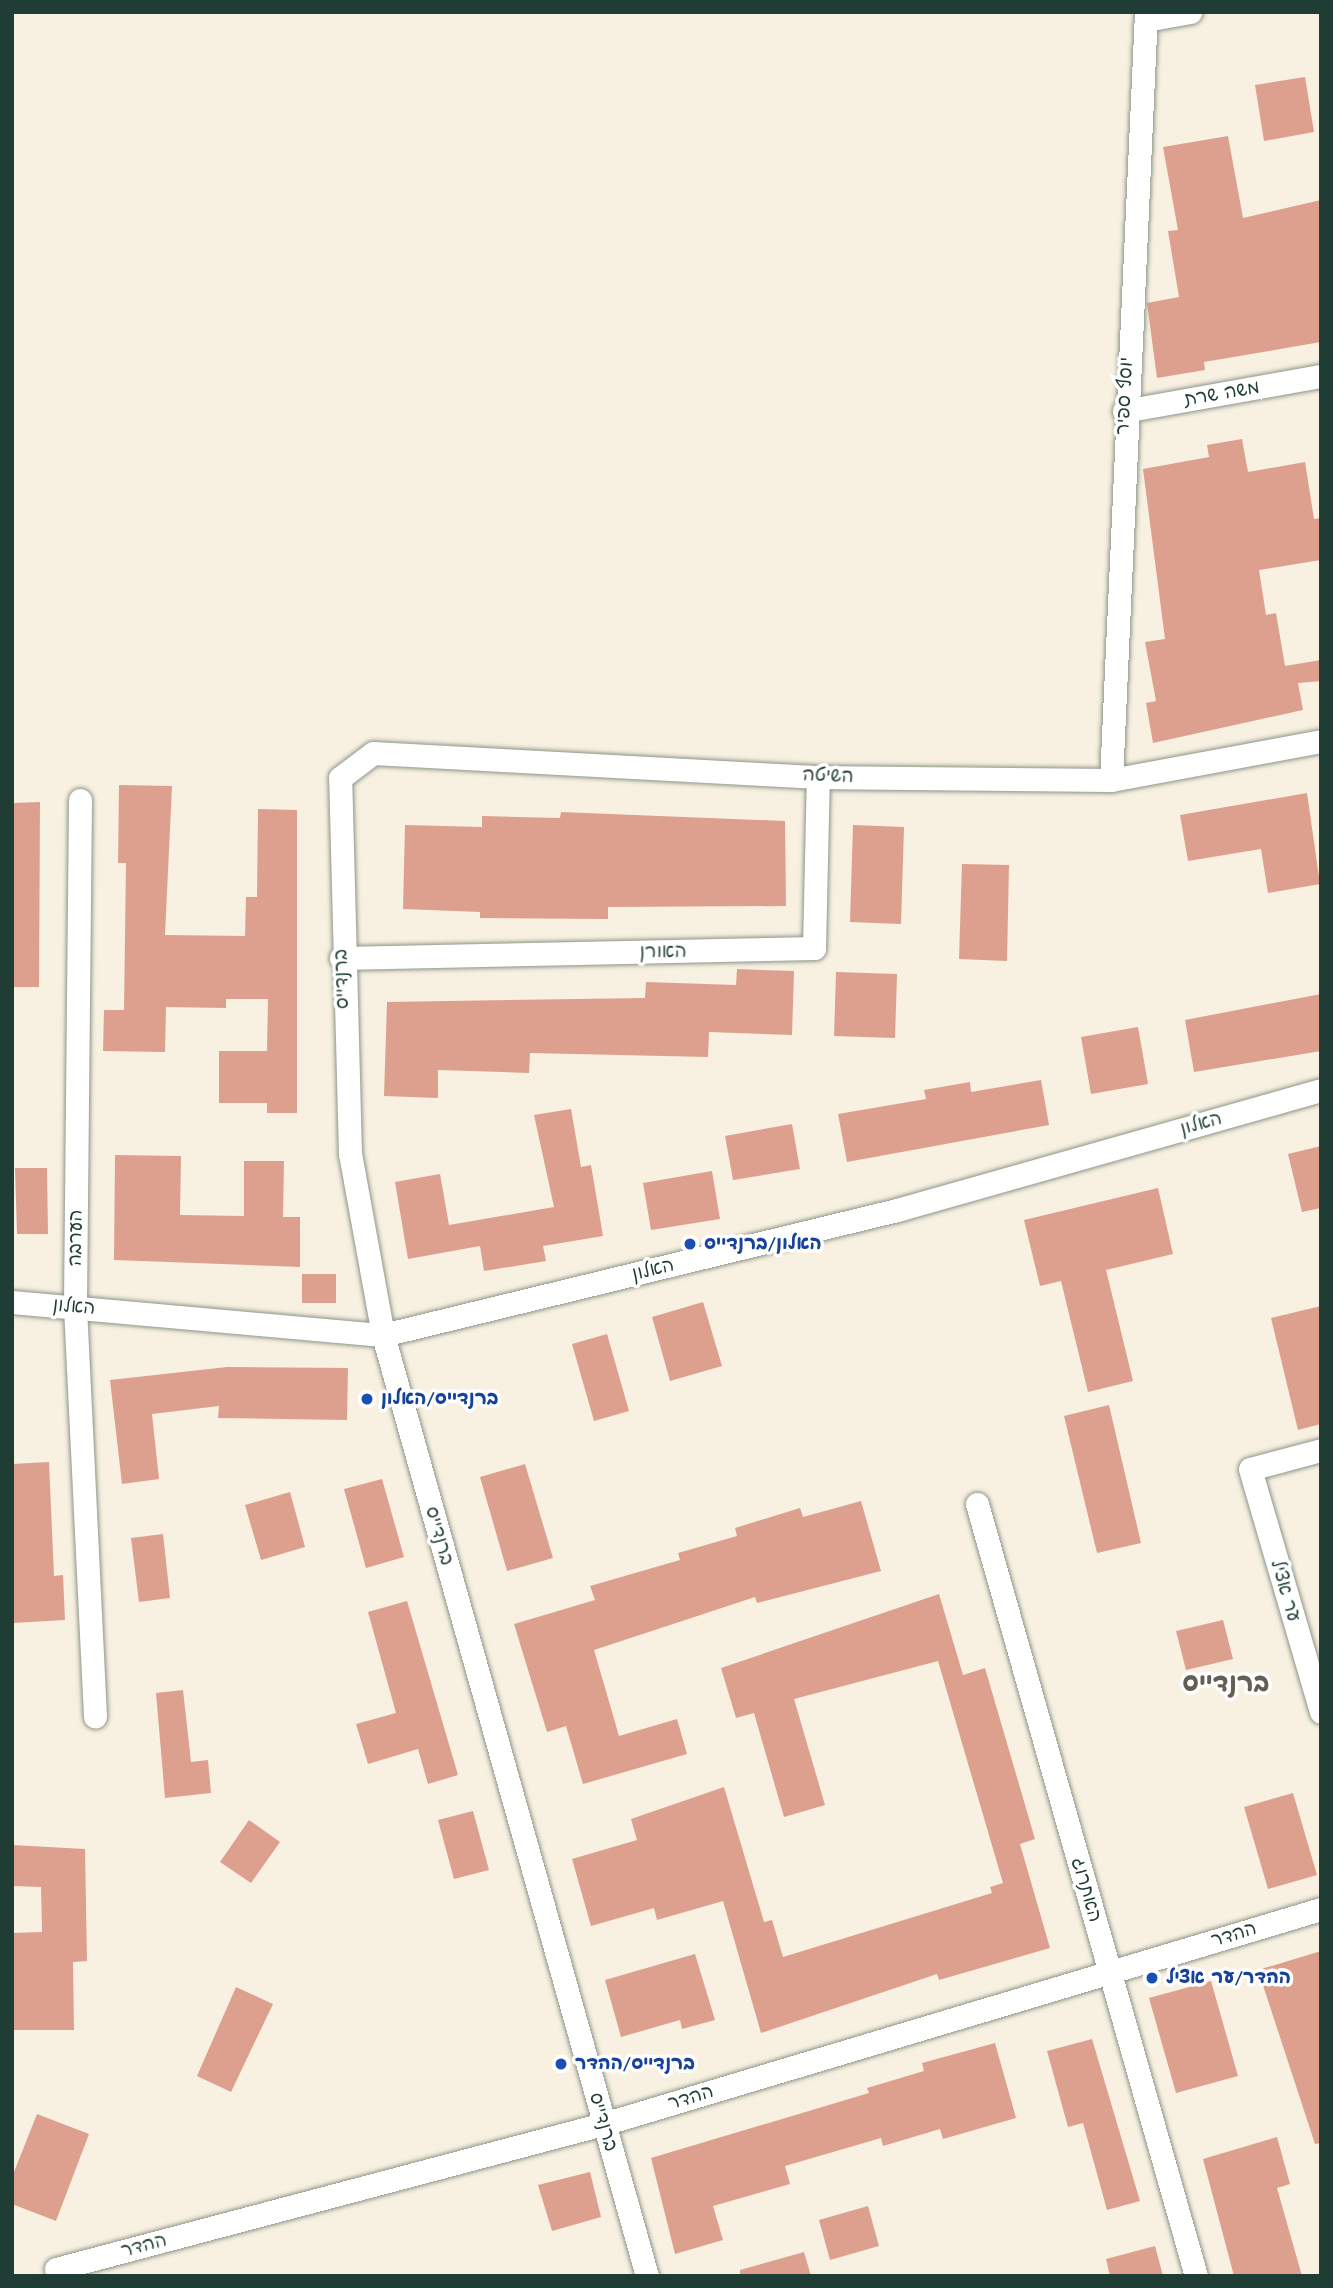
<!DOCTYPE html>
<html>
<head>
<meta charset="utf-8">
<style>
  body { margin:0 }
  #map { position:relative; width:1333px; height:2288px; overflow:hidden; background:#f8f0e0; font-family:"Comic Neue","Playpen Sans Hebrew",sans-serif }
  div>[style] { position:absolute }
  .building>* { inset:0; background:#dda08e }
  .roads { filter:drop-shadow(0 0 2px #8c968a) drop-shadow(0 0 2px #8c968a) }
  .minor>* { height:23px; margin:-11.5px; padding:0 11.5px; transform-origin:11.5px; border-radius:11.5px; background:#fff }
  .dots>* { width:19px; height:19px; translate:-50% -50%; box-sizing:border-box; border:4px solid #fff; border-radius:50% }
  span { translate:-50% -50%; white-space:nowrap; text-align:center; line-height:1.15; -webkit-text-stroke:7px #fff; paint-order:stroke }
  .street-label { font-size:19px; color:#1f3d34 }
  .transit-label { font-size:19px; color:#164399; font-weight:700 }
  .left { translate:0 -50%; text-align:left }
  .district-label { font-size:26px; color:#626054; font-weight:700 }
  .frame { position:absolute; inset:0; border:14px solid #1f3d34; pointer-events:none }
</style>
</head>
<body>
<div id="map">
  <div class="building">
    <div style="clip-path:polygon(1305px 77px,1314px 132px,1264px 141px,1255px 85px)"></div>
    <div style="clip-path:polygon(1228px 136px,1243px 218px,1321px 200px,1321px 342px,1204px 362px,1205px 370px,1157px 378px,1147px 303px,1179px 297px,1168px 231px,1178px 230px,1163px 147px)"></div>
    <div style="clip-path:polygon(1242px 439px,1248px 472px,1305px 462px,1314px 519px,1321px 518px,1321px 560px,1259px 570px,1266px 615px,1276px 613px,1285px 666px,1321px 660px,1321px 681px,1298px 683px,1303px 710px,1153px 743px,1146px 703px,1156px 701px,1145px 642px,1165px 639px,1143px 469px,1209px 457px,1207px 445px)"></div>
    <div style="clip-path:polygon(119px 785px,172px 786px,165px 935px,245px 936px,246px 897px,257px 897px,258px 809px,297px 810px,297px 1113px,267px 1113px,267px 1103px,219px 1103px,219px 1051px,267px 1051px,268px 999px,226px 999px,226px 1008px,166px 1007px,165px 1052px,103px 1051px,104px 1010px,124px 1010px,126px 863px,118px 863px)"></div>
    <div style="clip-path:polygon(1307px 793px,1320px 884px,1268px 893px,1261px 849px,1188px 861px,1180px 815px)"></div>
    <div style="clip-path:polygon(40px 802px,39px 987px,12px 987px,12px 803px)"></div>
    <div style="clip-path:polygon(561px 812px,785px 821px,786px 906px,608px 907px,608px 919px,480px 918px,480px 912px,403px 909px,405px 825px,482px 827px,482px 816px,560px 818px)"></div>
    <div style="clip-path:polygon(853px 825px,904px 827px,901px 924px,850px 922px)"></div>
    <div style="clip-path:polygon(962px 864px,1009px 865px,1007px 961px,959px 959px)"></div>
    <div style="clip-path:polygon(737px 969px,794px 971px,792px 1035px,709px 1032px,708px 1057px,530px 1053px,529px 1073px,438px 1070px,438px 1098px,384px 1096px,387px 1002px,645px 998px,646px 982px,736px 985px)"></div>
    <div style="clip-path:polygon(836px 972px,897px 974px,895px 1038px,834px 1036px)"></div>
    <div style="clip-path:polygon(1321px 994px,1321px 1051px,1194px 1072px,1185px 1020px)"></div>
    <div style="clip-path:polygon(1138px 1027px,1148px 1084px,1091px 1094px,1081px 1037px)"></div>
    <div style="clip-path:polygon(1041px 1080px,1049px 1125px,847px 1162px,838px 1114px,926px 1099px,924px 1090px,970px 1082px,971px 1092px)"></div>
    <div style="clip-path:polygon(571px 1109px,581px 1167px,591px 1165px,603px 1236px,543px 1246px,546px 1261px,484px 1271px,480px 1246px,408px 1259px,395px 1182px,440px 1174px,449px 1225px,554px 1207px,534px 1115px)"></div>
    <div style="clip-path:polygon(792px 1124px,800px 1169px,733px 1180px,725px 1136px)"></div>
    <div style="clip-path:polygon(1321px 1146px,1321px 1208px,1302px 1212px,1288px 1154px)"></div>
    <div style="clip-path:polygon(115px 1155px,181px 1156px,180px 1215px,244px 1216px,244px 1161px,284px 1161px,283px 1217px,300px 1217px,300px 1267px,114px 1260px)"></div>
    <div style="clip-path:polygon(15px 1168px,47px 1168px,48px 1234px,17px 1234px)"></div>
    <div style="clip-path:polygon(712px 1171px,720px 1219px,651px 1230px,643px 1183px)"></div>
    <div style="clip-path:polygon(1158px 1188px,1173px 1254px,1106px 1270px,1133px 1381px,1088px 1392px,1061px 1281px,1040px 1286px,1024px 1220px)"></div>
    <div style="clip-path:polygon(302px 1274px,336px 1274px,336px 1303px,302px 1303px)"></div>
    <div style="clip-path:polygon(703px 1302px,722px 1366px,670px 1381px,652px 1317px)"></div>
    <div style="clip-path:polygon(1321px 1306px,1321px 1424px,1298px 1430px,1271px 1318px)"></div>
    <div style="clip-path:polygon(607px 1334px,629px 1411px,594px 1421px,572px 1344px)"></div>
    <div style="clip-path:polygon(227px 1367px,348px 1368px,347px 1420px,218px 1418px,219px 1406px,152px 1414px,159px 1479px,122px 1484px,110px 1380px)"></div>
    <div style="clip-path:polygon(1109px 1405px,1141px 1543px,1097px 1553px,1064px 1416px)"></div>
    <div style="clip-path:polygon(49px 1462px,54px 1576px,63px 1575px,65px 1620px,12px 1623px,12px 1464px)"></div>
    <div style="clip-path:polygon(525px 1464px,553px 1558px,507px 1571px,480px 1477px)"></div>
    <div style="clip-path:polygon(382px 1479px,404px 1557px,366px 1568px,344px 1489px)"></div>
    <div style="clip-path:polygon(290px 1492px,305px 1547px,261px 1560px,245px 1505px)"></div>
    <div style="clip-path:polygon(861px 1501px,881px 1571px,757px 1603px,755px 1597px,594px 1650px,619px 1736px,677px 1719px,687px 1754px,583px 1784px,566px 1726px,547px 1732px,514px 1624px,595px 1600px,590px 1586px,680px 1560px,678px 1553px,737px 1536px,735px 1528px,800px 1508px,803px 1517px)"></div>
    <div style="clip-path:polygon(163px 1534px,170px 1598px,139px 1602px,131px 1538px)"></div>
    <div style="clip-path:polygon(939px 1594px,963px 1675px,985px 1668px,1035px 1839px,1020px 1844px,1050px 1948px,939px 1980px,937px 1974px,761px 2033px,723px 1901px,657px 1920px,654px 1908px,591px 1926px,572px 1859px,637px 1840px,631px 1819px,724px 1787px,764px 1922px,772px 1920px,783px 1957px,992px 1893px,990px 1887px,1003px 1883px,938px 1661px,794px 1699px,825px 1805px,784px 1817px,754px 1713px,736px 1718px,721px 1668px)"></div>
    <div style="clip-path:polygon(407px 1601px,458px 1775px,428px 1784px,418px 1749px,368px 1764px,356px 1724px,396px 1713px,368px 1612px)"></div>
    <div style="clip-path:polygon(1223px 1620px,1233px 1659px,1186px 1670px,1176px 1631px)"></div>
    <div style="clip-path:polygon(183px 1690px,191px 1762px,208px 1760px,211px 1793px,165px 1798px,156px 1693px)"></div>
    <div style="clip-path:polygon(1293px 1793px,1317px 1875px,1268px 1889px,1244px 1807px)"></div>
    <div style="clip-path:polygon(473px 1811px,489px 1870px,454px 1879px,438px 1820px)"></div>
    <div style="clip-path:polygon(249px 1820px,280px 1842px,251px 1883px,220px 1862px)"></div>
    <div style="clip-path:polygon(12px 1845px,85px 1849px,87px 1961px,73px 1962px,74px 2030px,12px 2030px,12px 1933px,42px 1932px,41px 1887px,12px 1886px)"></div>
    <div style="clip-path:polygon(1321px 1951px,1321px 2143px,1315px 2144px,1258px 1970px)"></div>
    <div style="clip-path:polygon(695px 1954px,715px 2020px,682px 2029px,680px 2020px,621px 2037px,605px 1980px)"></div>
    <div style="clip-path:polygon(1211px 1981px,1238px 2076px,1176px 2093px,1149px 1998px)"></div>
    <div style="clip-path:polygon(236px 1987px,273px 2004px,231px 2092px,197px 2076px)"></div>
    <div style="clip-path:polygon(1092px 2039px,1140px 2201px,1107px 2210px,1083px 2123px,1068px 2127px,1047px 2051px)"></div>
    <div style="clip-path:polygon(995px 2043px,1016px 2118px,943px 2139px,940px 2129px,883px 2146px,881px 2138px,785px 2166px,790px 2184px,713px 2206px,723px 2240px,675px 2254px,651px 2158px,869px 2093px,867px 2088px,924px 2071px,922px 2063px)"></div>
    <div style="clip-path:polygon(37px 2114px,89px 2134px,56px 2221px,12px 2204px,12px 2177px)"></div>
    <div style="clip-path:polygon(1277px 2137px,1290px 2184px,1277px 2188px,1302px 2276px,1234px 2276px,1203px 2159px)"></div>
    <div style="clip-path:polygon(590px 2172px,601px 2217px,552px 2231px,538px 2185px)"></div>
    <div style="clip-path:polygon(868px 2206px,879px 2246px,830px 2260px,819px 2220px)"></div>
    <div style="clip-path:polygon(1155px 2246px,1163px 2276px,1110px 2276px,1106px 2259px)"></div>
    <div style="clip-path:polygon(804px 2252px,811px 2276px,740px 2276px,740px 2270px)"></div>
  </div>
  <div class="roads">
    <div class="minor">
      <div style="left:1146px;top:20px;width:45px;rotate:-10.3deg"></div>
      <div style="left:1124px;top:411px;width:200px;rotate:-10.1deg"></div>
      <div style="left:1111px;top:780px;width:769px;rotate:-87.39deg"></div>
      <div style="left:80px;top:800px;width:507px;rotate:90.57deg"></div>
      <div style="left:75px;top:1307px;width:410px;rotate:87.2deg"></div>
      <div style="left:341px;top:958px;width:473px;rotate:-1.2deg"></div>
      <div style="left:814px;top:948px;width:171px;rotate:-88.7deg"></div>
      <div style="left:12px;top:1302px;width:372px;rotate:5.1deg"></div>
      <div style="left:383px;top:1335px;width:529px;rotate:-13.67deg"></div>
      <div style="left:897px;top:1210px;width:441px;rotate:-15.8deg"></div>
      <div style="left:1321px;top:1450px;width:73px;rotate:165deg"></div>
      <div style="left:1250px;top:1469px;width:253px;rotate:73.7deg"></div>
      <div style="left:977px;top:1504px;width:802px;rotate:74.16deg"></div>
      <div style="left:56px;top:2269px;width:566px;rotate:-14.85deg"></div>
      <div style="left:603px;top:2124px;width:749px;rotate:-16.67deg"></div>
      <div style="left:647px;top:2276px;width:977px;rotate:-105.67deg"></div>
      <div style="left:383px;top:1335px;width:184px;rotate:-100.3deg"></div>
      <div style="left:350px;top:1154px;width:376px;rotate:-91.5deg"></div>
      <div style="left:340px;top:778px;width:41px;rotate:-37.1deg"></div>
      <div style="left:373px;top:753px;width:446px;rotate:3.1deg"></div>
      <div style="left:818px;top:777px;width:293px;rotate:0.6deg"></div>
      <div style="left:1111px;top:780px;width:214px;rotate:-10.5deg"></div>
    </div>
  </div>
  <div class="dots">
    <div style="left:690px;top:1244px;background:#1a4fb4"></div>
    <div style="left:367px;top:1399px;background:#1a4fb4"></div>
    <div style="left:1152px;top:1978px;background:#1a4fb4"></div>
    <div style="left:561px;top:2064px;background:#1a4fb4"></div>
  </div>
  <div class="street-label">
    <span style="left:1222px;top:394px;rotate:-10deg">משה שרת</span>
    <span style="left:1125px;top:396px;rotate:-87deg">יוסף ספיר</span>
    <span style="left:828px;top:776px;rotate:2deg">השיטה</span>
    <span style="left:663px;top:952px;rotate:-1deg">האורן</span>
    <span style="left:342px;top:979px;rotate:-92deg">ברנדייס</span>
    <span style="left:1201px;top:1124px;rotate:-16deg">האלון</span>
    <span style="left:76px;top:1238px;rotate:-89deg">הערבה</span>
    <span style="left:653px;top:1270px;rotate:-14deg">האלון</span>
    <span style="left:74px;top:1307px;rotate:5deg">האלון</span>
    <span style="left:439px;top:1536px;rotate:74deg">ברנדייס</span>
    <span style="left:1285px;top:1591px;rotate:74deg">ער אציל</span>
    <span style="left:1086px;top:1890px;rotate:74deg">האתרוג</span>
    <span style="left:1234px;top:1935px;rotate:-17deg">ההדר</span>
    <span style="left:691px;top:2098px;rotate:-17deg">ההדר</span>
    <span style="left:603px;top:2122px;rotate:74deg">ברנדייס</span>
    <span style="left:144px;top:2246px;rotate:-15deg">ההדר</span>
  </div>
  <div class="transit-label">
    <span class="left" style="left:704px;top:1244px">האלון/ברנדייס</span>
    <span class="left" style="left:381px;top:1399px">ברנדייס/האלון</span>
    <span class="left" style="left:1166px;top:1978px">ההדר/ער אציל</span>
    <span class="left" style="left:575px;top:2064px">ברנדייס/ההדר</span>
  </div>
  <div class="district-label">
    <span style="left:1226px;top:1684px">ברנדייס</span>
  </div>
  <div class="frame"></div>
</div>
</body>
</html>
